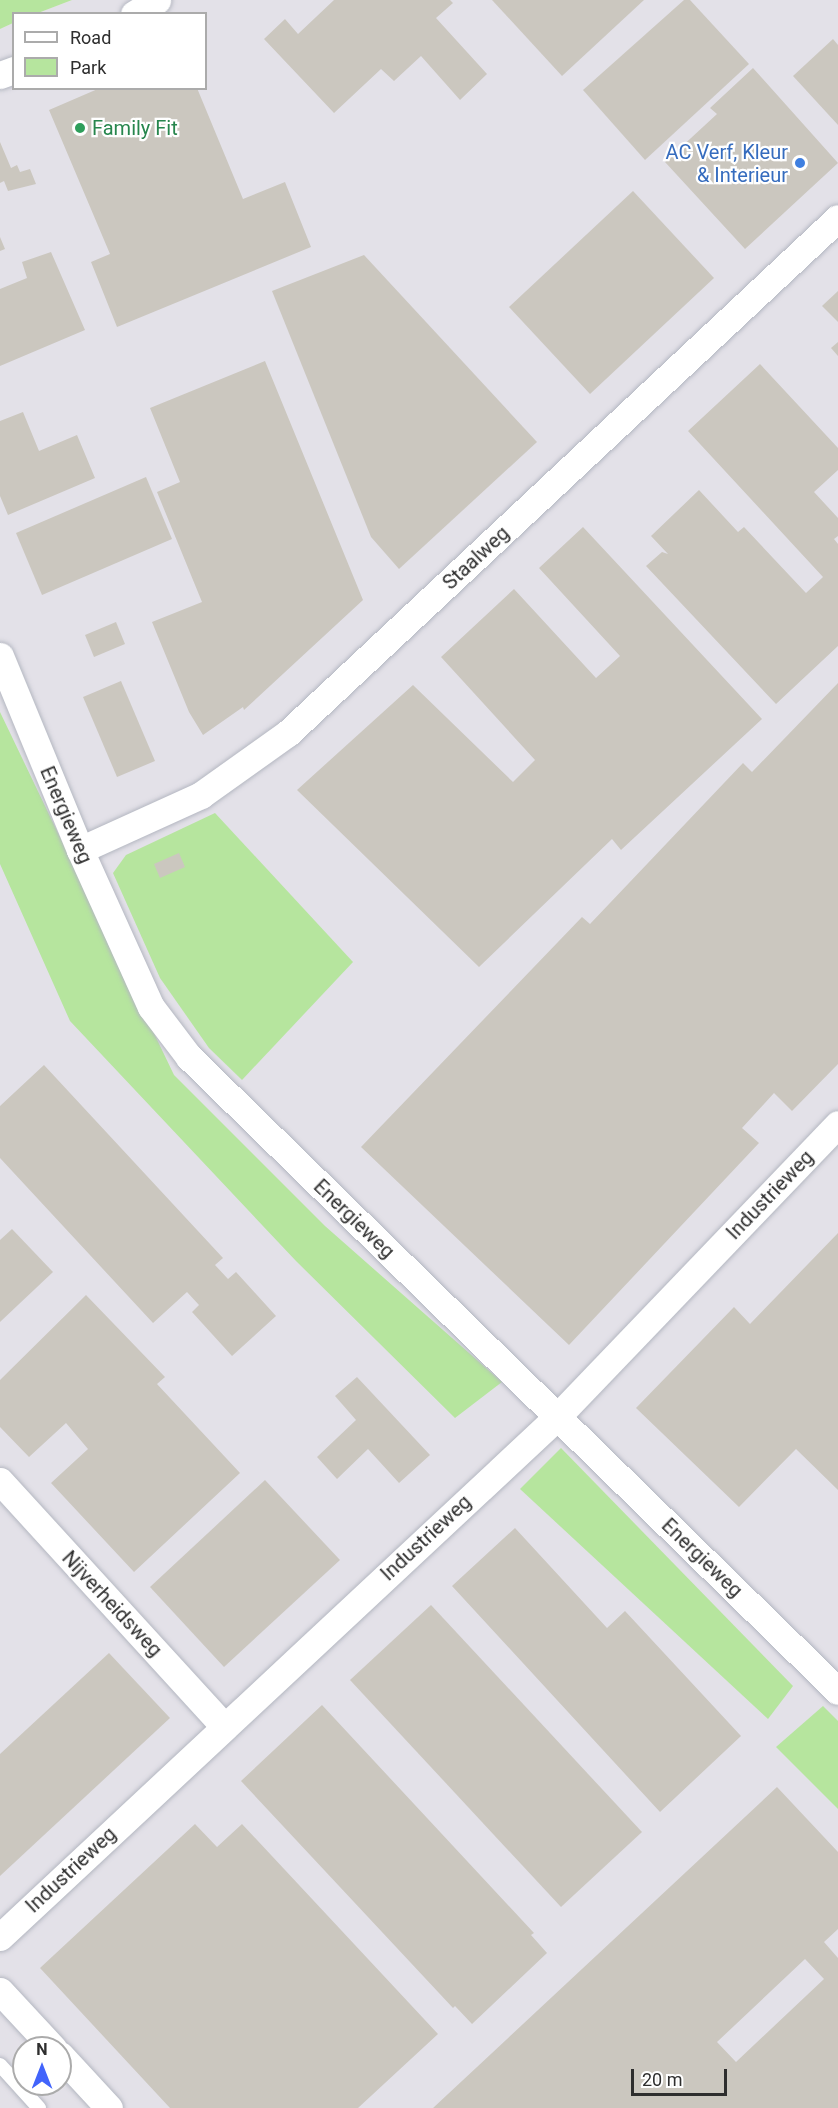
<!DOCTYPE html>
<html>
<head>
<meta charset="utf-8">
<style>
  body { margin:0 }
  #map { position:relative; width:838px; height:2108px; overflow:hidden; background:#efe9e1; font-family:Roboto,sans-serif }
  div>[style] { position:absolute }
  .industrial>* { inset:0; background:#e3e1e8 }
  .green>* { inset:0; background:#b6e59e }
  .building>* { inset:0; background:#cbc7bf }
  .roads { filter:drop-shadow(0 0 2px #b4b7c1) drop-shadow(0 0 2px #b4b7c1) }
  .lane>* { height:14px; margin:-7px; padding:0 7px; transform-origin:7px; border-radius:7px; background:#fff }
  .street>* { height:27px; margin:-13.5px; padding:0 13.5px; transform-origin:13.5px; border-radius:13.5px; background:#fff }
  .dots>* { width:16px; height:16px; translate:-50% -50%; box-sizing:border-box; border:3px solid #fff; border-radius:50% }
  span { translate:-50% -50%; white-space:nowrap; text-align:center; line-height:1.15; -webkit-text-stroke:4.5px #fff; paint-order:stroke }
  .leisure-label { font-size:20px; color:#27864d }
  .left { translate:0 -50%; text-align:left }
  .shop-label { font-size:20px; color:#366cbe }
  .right { translate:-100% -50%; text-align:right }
  .street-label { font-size:20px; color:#2e2e2e }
  .legend { position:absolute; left:12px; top:12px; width:195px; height:78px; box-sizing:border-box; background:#fff; border:2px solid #ababab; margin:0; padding:8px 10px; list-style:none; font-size:18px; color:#2e2e2e }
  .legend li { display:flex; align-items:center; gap:12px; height:30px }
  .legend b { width:30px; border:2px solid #ababab }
  .north { position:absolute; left:12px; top:2036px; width:60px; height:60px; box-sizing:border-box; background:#fff; border:2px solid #ababab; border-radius:50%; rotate:0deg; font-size:16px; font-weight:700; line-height:24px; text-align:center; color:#2e2e2e }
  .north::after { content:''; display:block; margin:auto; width:21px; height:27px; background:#4264fb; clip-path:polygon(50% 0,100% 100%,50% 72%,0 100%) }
  .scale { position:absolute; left:631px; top:2069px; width:96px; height:27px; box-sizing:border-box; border:3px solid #2e2e2e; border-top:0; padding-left:8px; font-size:18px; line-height:21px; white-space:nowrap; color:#2e2e2e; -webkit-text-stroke:4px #fff; paint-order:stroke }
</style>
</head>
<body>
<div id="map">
  <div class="industrial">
    <div style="clip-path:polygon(evenodd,72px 0,838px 0,838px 2108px,0 2108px,0 29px,13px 23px,14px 88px,206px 88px,206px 14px,38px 13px,72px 0,24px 2048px,60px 2048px,60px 2084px,24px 2084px,24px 2048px)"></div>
  </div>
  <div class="green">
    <div style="clip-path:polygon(0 0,72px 0,38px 13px,14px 14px,13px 23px,0 29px)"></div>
    <div style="clip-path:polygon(0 712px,174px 1075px,325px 1226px,502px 1382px,455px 1418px,296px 1261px,70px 1021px,0 864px)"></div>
    <div style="clip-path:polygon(215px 813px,353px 962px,242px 1080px,209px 1048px,160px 978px,113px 873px,126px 855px)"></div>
    <div style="clip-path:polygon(561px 1448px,793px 1686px,768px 1719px,520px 1489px)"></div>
    <div style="clip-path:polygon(823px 1706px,838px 1721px,838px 1809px,776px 1747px)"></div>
  </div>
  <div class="building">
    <div style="clip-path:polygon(334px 0,450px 0,453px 3px,436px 18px,487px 74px,460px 100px,421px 56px,394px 81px,381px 69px,334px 113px,264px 39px,285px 19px,298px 34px)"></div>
    <div style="clip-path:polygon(492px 0,644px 0,562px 76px)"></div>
    <div style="clip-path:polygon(684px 0,690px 0,749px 64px,645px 160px,583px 90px)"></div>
    <div style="clip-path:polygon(833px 39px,838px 45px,838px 125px,793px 76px)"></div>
    <div style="clip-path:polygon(753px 68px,838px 163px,745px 249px,665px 162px,717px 114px,710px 108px)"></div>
    <div style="clip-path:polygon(100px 88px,197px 88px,243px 199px,285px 182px,311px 247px,117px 327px,91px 262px,110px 254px,49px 110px)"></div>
    <div style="clip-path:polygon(0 142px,11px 168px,17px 165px,20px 172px,30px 169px,36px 184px,8px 191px,4px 181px,0 183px)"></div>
    <div style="clip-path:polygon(633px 191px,714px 278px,590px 394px,509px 307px)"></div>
    <div style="clip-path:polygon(0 237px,5px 249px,0 251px)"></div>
    <div style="clip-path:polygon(51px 252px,85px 330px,0 366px,0 289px,27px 278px,22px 262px)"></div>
    <div style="clip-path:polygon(364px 255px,537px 442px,399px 569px,371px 537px,272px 291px)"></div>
    <div style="clip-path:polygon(838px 291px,838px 322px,822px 306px)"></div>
    <div style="clip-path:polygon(838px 342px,838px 356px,831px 348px)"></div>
    <div style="clip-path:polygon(265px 361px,363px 600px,244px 710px,243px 707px,203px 735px,189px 712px,152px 622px,202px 602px,157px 492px,180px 482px,150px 408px)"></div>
    <div style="clip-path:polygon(760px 364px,838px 448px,838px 470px,814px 492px,838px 518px,838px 536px,834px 539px,838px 544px,838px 646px,776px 704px,646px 566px,662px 552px,668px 554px,651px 536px,699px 490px,738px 532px,744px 527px,806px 593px,823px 577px,688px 431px)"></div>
    <div style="clip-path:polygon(23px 412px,39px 451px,77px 435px,95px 478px,8px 515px,0 496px,0 421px)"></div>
    <div style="clip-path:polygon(146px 477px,172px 539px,42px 595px,16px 533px)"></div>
    <div style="clip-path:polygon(583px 527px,762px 719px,621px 850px,612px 839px,479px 967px,297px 790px,413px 685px,513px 782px,535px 760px,441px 657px,514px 589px,596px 678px,620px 656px,539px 568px)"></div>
    <div style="clip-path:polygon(116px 622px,125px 644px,94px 657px,85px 635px)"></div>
    <div style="clip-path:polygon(121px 681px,155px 761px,117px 777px,83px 697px)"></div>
    <div style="clip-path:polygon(838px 683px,838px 1064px,792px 1111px,774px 1093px,742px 1128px,759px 1143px,569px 1345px,361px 1147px,582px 917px,590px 924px,743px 763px,752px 772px)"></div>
    <div style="clip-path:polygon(179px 853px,185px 867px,160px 878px,154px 864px)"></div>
    <div style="clip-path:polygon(44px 1065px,223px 1258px,215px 1265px,228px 1279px,236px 1272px,276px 1316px,232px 1356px,192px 1312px,199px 1305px,187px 1292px,153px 1323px,0 1158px,0 1106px)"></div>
    <div style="clip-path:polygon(12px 1229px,53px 1272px,0 1322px,0 1240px)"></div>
    <div style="clip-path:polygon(838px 1233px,838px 1490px,796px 1449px,739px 1507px,636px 1408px,734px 1307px,750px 1324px)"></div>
    <div style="clip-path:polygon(86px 1295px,165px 1377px,157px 1384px,240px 1473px,134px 1572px,51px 1483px,88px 1449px,66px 1423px,29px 1457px,0 1427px,0 1380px)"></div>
    <div style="clip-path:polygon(357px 1377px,430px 1455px,399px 1483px,368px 1449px,337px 1479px,317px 1457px,356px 1420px,335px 1396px)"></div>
    <div style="clip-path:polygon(265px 1480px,340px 1560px,224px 1667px,150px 1587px)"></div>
    <div style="clip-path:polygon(515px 1528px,607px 1628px,625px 1611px,741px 1736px,660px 1812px,452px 1586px)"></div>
    <div style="clip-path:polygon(431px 1605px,642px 1832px,561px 1907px,350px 1680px)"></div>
    <div style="clip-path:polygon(109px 1653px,170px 1718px,0 1876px,0 1754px)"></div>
    <div style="clip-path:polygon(322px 1705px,534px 1933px,531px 1935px,547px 1953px,472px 2024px,455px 2006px,453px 2008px,241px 1781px)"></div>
    <div style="clip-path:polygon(evenodd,777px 1787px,838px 1852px,838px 1929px,824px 1942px,838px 1958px,838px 2108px,433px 2108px,777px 1787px,805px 1959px,824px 1979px,736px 2062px,717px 2042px,805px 1959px)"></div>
    <div style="clip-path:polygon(195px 1824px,217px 1847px,242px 1824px,438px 2034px,358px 2108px,170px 2108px,40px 1968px)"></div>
  </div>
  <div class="roads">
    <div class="lane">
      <div style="left:0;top:2065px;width:58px;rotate:47.8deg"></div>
    </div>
    <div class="street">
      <div style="left:134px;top:14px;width:27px;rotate:-31deg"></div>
      <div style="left:0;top:75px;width:15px;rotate:-20deg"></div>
      <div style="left:0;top:656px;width:210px;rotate:67.6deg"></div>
      <div style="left:80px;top:850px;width:172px;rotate:65.7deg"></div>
      <div style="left:151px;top:1007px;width:63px;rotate:52.8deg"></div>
      <div style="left:189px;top:1057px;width:907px;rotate:44.33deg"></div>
      <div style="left:80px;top:850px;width:133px;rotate:-24.4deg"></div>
      <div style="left:201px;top:795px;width:107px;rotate:-35.5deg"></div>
      <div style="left:288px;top:733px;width:753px;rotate:-43.12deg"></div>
      <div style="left:0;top:1481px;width:332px;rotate:47.6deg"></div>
      <div style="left:0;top:1937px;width:761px;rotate:-43.03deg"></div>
      <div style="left:556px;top:1418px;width:407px;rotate:-46.2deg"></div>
      <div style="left:0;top:1991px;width:78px;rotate:47.1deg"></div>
      <div style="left:60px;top:2055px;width:72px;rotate:47.2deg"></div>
    </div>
  </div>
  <div class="dots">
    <div style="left:80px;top:128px;background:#2e9e5b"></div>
    <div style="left:800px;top:163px;background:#3f7fe0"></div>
  </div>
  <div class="leisure-label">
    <span class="left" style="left:92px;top:128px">Family Fit</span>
  </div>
  <div class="shop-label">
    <span class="right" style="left:788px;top:164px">AC Verf, Kleur<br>&amp; Interieur</span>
  </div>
  <div class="street-label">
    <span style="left:476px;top:558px;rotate:-43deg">Staalweg</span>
    <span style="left:66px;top:815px;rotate:67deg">Energieweg</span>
    <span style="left:770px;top:1195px;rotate:-46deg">Industrieweg</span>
    <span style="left:354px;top:1219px;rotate:44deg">Energieweg</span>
    <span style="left:426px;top:1538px;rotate:-43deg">Industrieweg</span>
    <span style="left:702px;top:1558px;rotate:44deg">Energieweg</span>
    <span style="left:112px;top:1604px;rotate:47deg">Nijverheidsweg</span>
    <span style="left:71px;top:1870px;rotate:-43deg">Industrieweg</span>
  </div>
  <ul class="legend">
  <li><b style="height:8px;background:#fff"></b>Road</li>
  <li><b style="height:16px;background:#b6e59e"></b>Park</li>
  </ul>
  <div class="north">N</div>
  <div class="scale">20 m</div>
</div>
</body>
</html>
